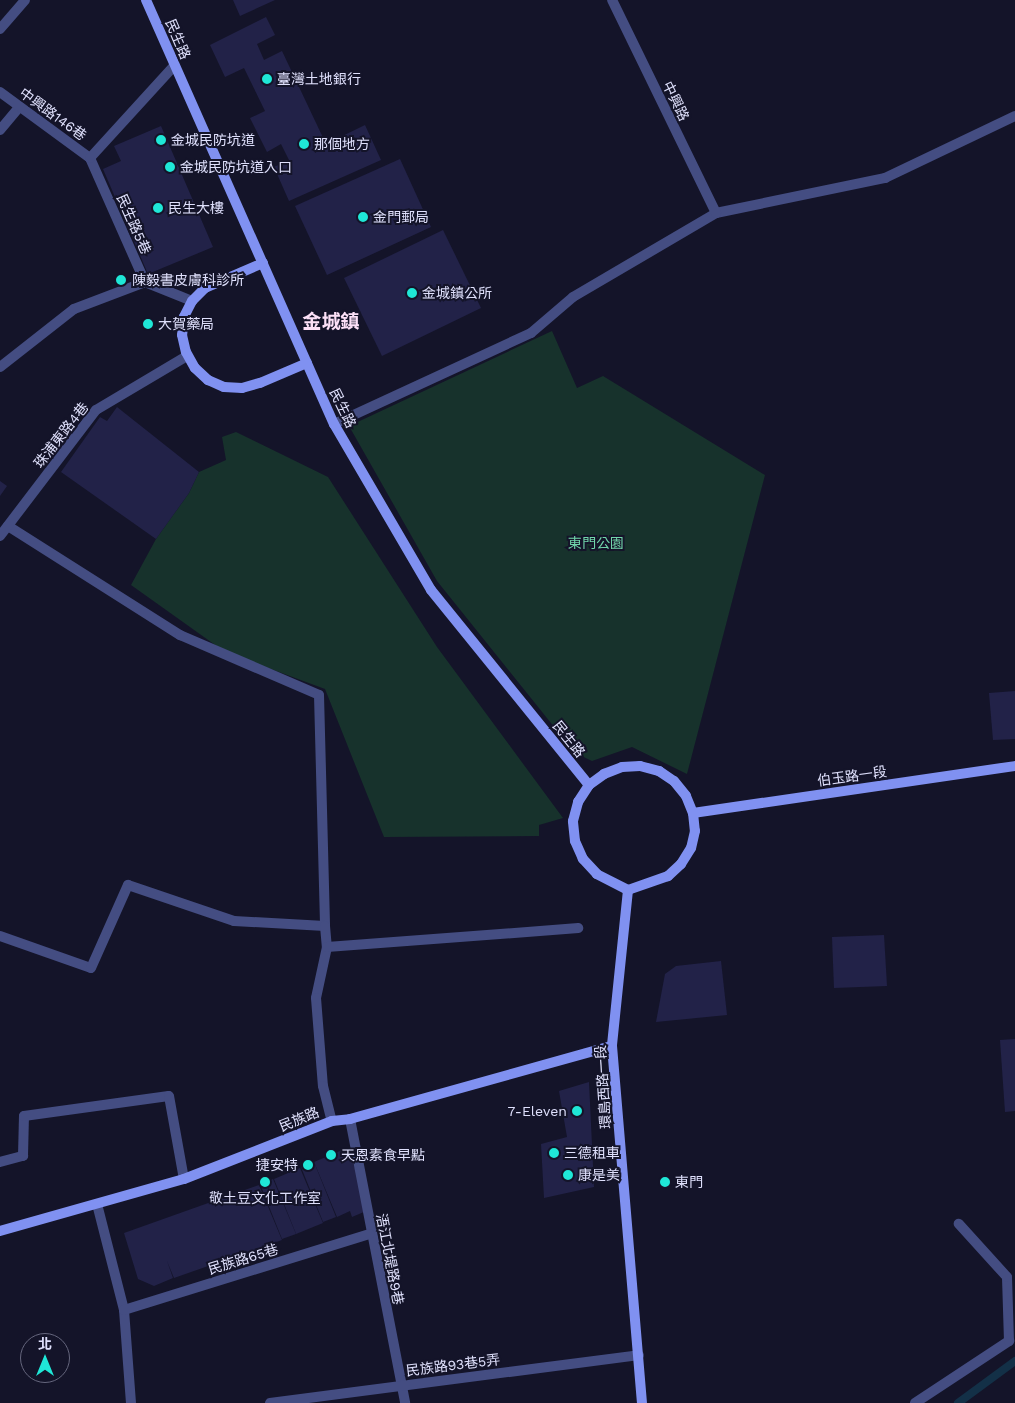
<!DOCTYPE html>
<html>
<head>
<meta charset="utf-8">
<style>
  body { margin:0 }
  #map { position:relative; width:1015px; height:1403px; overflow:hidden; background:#141429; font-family:"Work Sans","Noto Sans TC",sans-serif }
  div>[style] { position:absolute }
  .green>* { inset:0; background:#17322c }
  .stream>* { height:8px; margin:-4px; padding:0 4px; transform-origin:4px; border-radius:4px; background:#133047 }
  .building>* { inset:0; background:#222248 }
  .lane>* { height:10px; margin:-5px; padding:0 5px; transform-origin:5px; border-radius:5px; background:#444d82 }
  .street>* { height:10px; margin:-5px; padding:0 5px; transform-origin:5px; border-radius:5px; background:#444d82 }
  .secondary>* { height:10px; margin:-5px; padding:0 5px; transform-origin:5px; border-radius:5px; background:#8091f1 }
  .dots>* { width:14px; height:14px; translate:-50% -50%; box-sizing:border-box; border:2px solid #141429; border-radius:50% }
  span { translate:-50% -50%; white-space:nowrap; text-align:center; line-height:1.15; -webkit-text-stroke:4px #141429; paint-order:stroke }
  .street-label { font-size:14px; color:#dfe0fc }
  .poi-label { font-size:14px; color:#dfe0fc }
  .left { translate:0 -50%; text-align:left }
  .right { translate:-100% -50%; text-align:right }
  .park-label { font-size:14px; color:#71d5aa }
  .district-label { font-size:19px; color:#fce0f7; font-weight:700 }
  .north { position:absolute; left:20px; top:1333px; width:50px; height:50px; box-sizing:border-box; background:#141429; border:1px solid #65667d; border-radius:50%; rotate:0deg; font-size:14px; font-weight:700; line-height:20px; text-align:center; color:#dfe0fc }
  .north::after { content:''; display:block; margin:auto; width:18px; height:22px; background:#1fe7d7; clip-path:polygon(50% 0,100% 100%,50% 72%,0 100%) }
</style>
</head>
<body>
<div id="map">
  <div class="green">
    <div style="clip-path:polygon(552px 331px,577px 388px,603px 376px,765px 475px,687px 774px,632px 747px,592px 761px,575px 753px,437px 581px,349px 426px)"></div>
    <div style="clip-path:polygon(236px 432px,328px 477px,437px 647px,563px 818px,539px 825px,539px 836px,384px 837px,325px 689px,225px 652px,131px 585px,156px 539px,189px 493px,199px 472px,226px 460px,222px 437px)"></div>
  </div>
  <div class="stream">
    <div style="left:958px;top:1403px;width:71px;rotate:-36.4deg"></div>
  </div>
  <div class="building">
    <div style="clip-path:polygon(233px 0,275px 0,240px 16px)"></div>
    <div style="clip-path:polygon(266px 17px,275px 35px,257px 44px,264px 60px,282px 51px,326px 144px,365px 125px,381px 160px,289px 201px,274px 167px,289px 160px,281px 144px,267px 152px,250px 118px,265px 111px,244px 68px,225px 77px,210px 45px)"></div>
    <div style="clip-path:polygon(161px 126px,213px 247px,148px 274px,103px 169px,121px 161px,114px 146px)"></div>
    <div style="clip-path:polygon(400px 159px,431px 227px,327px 275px,295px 206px)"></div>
    <div style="clip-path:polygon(443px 230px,481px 308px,382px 356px,344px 278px)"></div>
    <div style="clip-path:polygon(117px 407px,199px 472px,189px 493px,156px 539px,61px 472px,100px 417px,107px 421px)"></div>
    <div style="clip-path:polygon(0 481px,7px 486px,0 496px)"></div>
    <div style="clip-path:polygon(1015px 691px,1015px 739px,993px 740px,989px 693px)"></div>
    <div style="clip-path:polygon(884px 935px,887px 986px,834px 988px,832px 937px)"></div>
    <div style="clip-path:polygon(721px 961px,727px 1015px,656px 1022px,665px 974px,676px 966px)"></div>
    <div style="clip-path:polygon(1015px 1039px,1015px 1111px,1005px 1112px,1000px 1040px)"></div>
    <div style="clip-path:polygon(589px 1082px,594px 1187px,544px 1198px,541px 1144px,567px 1137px,559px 1091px)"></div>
    <div style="clip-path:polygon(347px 1148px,371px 1209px,352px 1217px,350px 1211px,337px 1217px,314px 1162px)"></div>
    <div style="clip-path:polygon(314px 1162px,336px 1217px,323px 1222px,301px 1167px)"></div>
    <div style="clip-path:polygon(300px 1168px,323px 1223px,296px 1234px,274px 1179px)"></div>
    <div style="clip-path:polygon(273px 1179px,296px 1234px,282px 1239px,260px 1184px)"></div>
    <div style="clip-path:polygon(259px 1185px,282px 1240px,174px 1278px,167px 1261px,173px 1278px,154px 1286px,138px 1279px,124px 1233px)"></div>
  </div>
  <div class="lane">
    <div style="left:0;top:130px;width:30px;rotate:-50deg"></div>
    <div style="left:716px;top:213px;width:173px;rotate:-11.7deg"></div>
    <div style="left:885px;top:178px;width:144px;rotate:-25.5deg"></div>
    <div style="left:319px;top:695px;width:231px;rotate:88.5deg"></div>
    <div style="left:0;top:936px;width:96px;rotate:19.4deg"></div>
    <div style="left:91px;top:968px;width:91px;rotate:-66deg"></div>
    <div style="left:128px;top:885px;width:112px;rotate:18.8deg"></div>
    <div style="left:234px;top:921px;width:91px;rotate:3.1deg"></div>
    <div style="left:325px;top:926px;width:21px;rotate:85deg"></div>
    <div style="left:327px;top:947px;width:52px;rotate:102.2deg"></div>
    <div style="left:316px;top:998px;width:88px;rotate:85.5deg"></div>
    <div style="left:323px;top:1086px;width:36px;rotate:76deg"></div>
    <div style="left:327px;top:947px;width:252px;rotate:-4.3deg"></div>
    <div style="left:0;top:1162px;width:24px;rotate:-15deg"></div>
    <div style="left:23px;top:1156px;width:40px;rotate:-88.6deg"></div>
    <div style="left:24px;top:1116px;width:146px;rotate:-7.9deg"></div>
    <div style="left:169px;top:1096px;width:84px;rotate:79.8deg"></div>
    <div style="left:915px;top:1403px;width:113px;rotate:-33.4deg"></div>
    <div style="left:1009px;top:1341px;width:64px;rotate:-91.8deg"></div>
    <div style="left:1007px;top:1277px;width:72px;rotate:-132.2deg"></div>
  </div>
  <div class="street">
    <div style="left:0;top:29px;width:38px;rotate:-49deg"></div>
    <div style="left:0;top:92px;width:112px;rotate:36.3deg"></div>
    <div style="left:90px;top:158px;width:136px;rotate:66.1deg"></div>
    <div style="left:145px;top:282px;width:51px;rotate:22deg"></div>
    <div style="left:90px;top:158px;width:125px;rotate:-47.6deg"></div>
    <div style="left:0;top:367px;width:94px;rotate:-38.1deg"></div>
    <div style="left:74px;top:309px;width:76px;rotate:-20.8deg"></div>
    <div style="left:334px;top:424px;width:217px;rotate:-24.8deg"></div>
    <div style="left:531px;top:333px;width:55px;rotate:-40.6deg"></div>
    <div style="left:573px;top:297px;width:166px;rotate:-30.4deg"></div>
    <div style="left:716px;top:213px;width:237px;rotate:-116deg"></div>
    <div style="left:8px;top:526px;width:204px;rotate:32.4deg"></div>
    <div style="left:180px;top:635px;width:151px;rotate:23.3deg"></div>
    <div style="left:0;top:536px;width:158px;rotate:-52.7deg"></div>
    <div style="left:96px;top:410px;width:106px;rotate:-30.7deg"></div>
    <div style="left:350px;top:1119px;width:289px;rotate:79deg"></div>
    <div style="left:97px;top:1204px;width:109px;rotate:75.7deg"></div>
    <div style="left:124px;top:1310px;width:93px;rotate:85.7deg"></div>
    <div style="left:124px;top:1310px;width:257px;rotate:-17.2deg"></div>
    <div style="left:270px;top:1403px;width:372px;rotate:-7.4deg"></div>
  </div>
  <div class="secondary">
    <div style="left:146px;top:0;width:464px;rotate:66.1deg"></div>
    <div style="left:334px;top:424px;width:192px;rotate:59.7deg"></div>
    <div style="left:431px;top:590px;width:251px;rotate:51deg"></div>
    <div style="left:263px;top:263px;width:63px;rotate:156.7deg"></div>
    <div style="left:205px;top:288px;width:18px;rotate:135deg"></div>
    <div style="left:192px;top:301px;width:18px;rotate:117deg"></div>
    <div style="left:184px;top:317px;width:18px;rotate:96deg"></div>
    <div style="left:182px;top:335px;width:17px;rotate:77deg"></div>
    <div style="left:186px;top:352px;width:18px;rotate:61deg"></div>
    <div style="left:195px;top:368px;width:18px;rotate:43deg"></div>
    <div style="left:208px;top:380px;width:17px;rotate:24deg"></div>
    <div style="left:224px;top:387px;width:18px;rotate:3deg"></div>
    <div style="left:242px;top:388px;width:19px;rotate:-16deg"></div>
    <div style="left:260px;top:383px;width:51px;rotate:-23.1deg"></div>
    <div style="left:640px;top:766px;width:20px;rotate:15deg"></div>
    <div style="left:659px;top:771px;width:18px;rotate:34deg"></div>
    <div style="left:674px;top:781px;width:19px;rotate:51deg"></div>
    <div style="left:686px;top:796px;width:18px;rotate:68deg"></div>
    <div style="left:693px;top:813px;width:18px;rotate:84deg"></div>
    <div style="left:695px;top:831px;width:17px;rotate:103deg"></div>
    <div style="left:691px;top:848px;width:19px;rotate:122deg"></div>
    <div style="left:681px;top:864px;width:18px;rotate:137deg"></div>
    <div style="left:668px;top:876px;width:42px;rotate:160.7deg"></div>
    <div style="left:628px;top:890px;width:35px;rotate:-153deg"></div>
    <div style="left:597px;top:874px;width:21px;rotate:-133deg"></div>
    <div style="left:583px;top:859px;width:20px;rotate:-114deg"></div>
    <div style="left:575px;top:841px;width:20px;rotate:-96deg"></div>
    <div style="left:573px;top:821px;width:20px;rotate:-75deg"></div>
    <div style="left:578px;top:802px;width:20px;rotate:-57deg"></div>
    <div style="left:589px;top:785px;width:19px;rotate:-36deg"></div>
    <div style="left:604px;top:774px;width:19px;rotate:-21deg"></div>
    <div style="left:622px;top:767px;width:18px;rotate:-3deg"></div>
    <div style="left:693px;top:813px;width:325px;rotate:-8.3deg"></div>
    <div style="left:628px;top:890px;width:157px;rotate:95.9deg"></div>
    <div style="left:612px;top:1046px;width:358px;rotate:85.2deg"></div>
    <div style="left:0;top:1231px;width:191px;rotate:-15.8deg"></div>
    <div style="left:184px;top:1179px;width:159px;rotate:-21.4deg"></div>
    <div style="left:332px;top:1121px;width:18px;rotate:-6deg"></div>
    <div style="left:350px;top:1119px;width:272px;rotate:-15.6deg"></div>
  </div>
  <div class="dots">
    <div style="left:267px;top:79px;background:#1fe7d7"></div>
    <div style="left:161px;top:140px;background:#1fe7d7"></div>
    <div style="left:304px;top:144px;background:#1fe7d7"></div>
    <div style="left:170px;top:167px;background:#1fe7d7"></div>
    <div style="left:158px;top:208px;background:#1fe7d7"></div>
    <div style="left:363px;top:217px;background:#1fe7d7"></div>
    <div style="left:121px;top:280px;background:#1fe7d7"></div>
    <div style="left:412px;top:293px;background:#1fe7d7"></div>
    <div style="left:148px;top:324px;background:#1fe7d7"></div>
    <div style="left:577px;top:1111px;background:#1fe7d7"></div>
    <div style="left:554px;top:1153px;background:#1fe7d7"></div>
    <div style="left:331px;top:1155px;background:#1fe7d7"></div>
    <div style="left:308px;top:1165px;background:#1fe7d7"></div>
    <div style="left:568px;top:1175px;background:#1fe7d7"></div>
    <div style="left:265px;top:1182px;background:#1fe7d7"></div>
    <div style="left:665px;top:1182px;background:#1fe7d7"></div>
  </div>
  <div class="street-label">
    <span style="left:178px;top:39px;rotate:67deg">民生路</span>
    <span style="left:676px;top:101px;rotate:64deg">中興路</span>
    <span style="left:53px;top:114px;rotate:36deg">中興路146巷</span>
    <span style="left:134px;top:224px;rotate:66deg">民生路5巷</span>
    <span style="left:343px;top:408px;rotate:64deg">民生路</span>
    <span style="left:61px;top:435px;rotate:-52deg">珠浦東路4巷</span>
    <span style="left:569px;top:739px;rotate:51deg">民生路</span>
    <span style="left:852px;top:776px;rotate:-8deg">伯玉路一段</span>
    <span style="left:603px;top:1087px;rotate:-94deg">環島西路一段</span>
    <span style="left:299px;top:1119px;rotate:-22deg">民族路</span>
    <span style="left:243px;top:1259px;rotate:-17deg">民族路65巷</span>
    <span style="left:390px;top:1259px;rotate:79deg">浯江北堤路9巷</span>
    <span style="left:453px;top:1365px;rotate:-7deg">民族路93巷5弄</span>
  </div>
  <div class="poi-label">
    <span class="left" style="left:277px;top:79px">臺灣土地銀行</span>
    <span class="left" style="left:171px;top:140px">金城民防坑道</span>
    <span class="left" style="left:314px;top:144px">那個地方</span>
    <span class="left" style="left:180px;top:167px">金城民防坑道入口</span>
    <span class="left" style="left:168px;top:208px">民生大樓</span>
    <span class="left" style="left:373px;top:217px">金門郵局</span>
    <span class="left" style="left:132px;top:280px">陳毅書皮膚科診所</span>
    <span class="left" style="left:422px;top:293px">金城鎮公所</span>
    <span class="left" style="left:158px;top:324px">大賀藥局</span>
    <span class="right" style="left:567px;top:1111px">7-Eleven</span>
    <span class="left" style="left:564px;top:1153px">三德租車</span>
    <span class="left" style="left:341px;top:1155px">天恩素食早點</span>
    <span class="right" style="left:298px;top:1165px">捷安特</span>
    <span class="left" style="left:578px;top:1175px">康是美</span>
    <span class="left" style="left:675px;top:1182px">東門</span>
    <span style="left:265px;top:1198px">敬土豆文化工作室</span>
  </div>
  <div class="park-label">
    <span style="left:596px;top:543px">東門公園</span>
  </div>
  <div class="district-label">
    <span style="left:331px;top:322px">金城鎮</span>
  </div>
  <div class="north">北</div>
</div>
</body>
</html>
